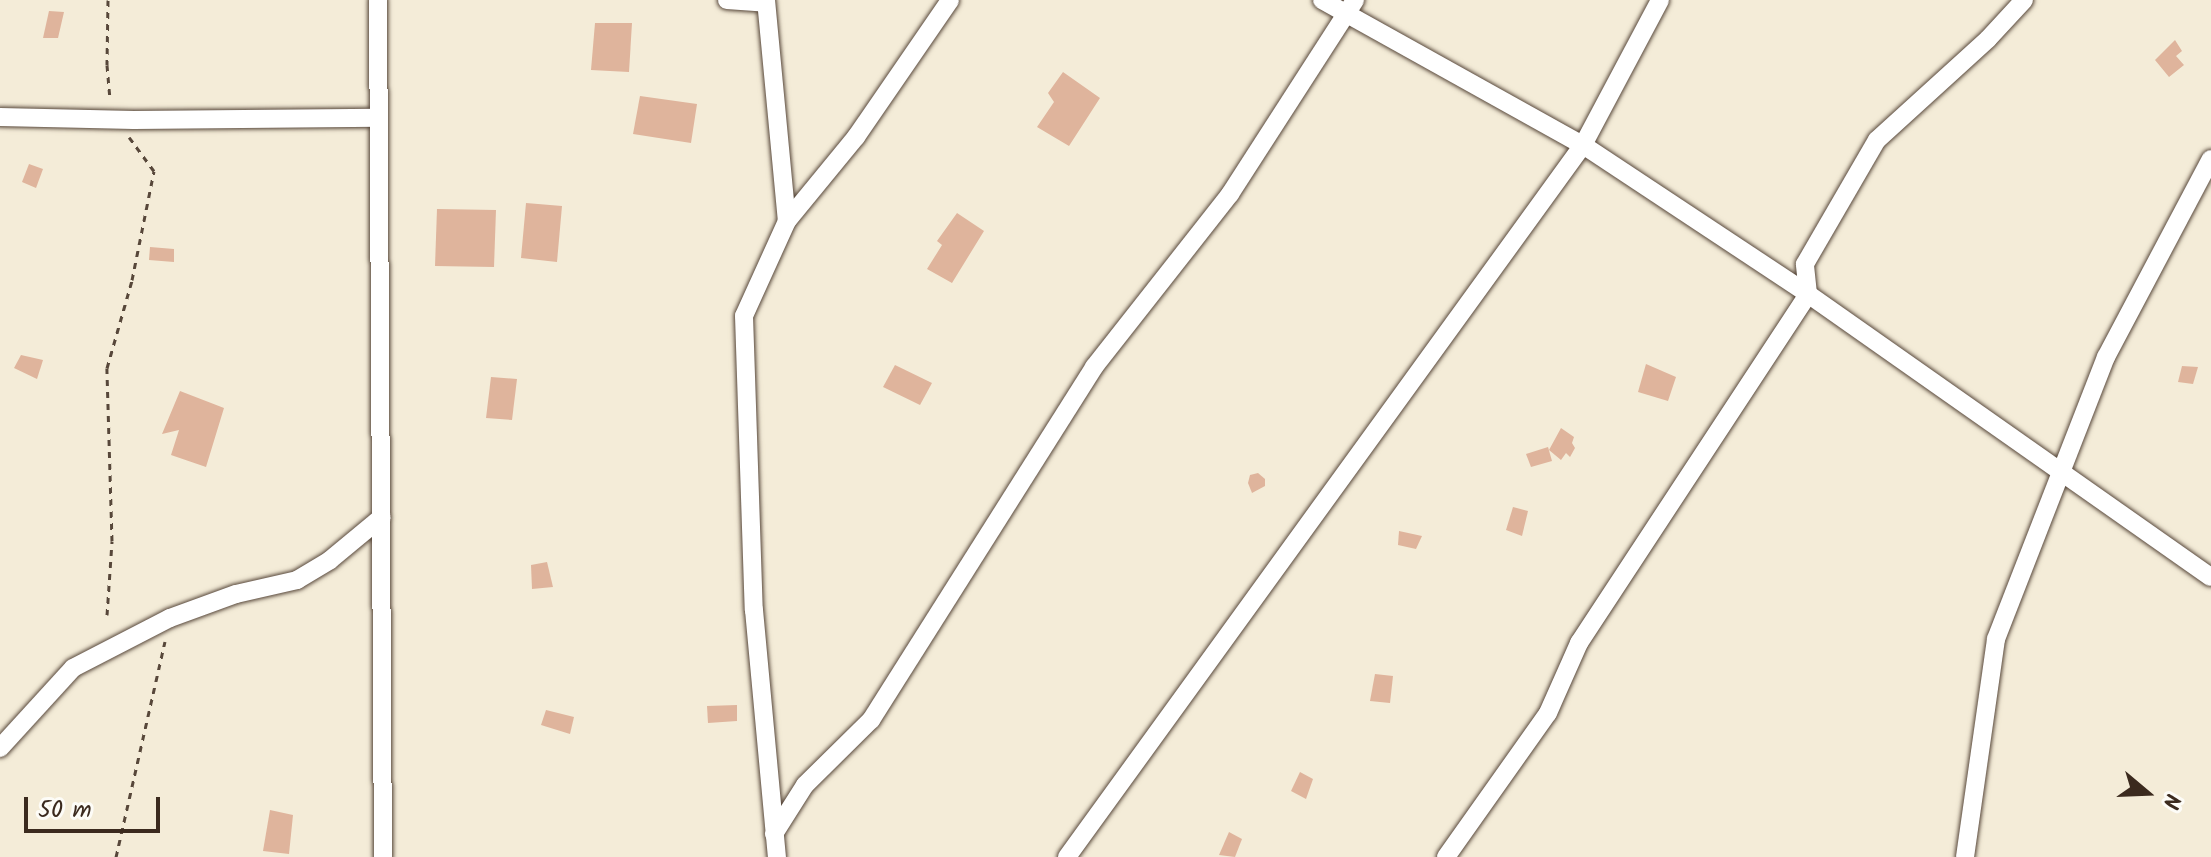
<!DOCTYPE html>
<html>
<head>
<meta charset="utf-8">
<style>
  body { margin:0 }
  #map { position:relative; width:2211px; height:857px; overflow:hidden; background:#f4ecd8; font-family:Kalam,sans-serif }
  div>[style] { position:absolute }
  .building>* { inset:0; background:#dfb49c }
  .path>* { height:3px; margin-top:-1.5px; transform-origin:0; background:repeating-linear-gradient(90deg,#57473a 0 6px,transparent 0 12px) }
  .roads { filter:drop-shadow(0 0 2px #57473a) drop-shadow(0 0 2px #57473a) }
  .minor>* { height:18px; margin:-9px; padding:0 9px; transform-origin:9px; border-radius:9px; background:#fff }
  span { translate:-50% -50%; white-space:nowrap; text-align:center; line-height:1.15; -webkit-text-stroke:6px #fdfcf7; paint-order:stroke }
  .north { position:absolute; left:2107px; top:753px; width:80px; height:80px; -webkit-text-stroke:6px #fdfcf7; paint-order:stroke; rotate:109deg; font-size:22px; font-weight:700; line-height:32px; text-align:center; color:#3b2a1e }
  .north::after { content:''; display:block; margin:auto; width:28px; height:36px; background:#3b2a1e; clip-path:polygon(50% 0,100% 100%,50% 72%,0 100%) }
  .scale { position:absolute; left:24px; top:797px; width:136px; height:36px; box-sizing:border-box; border:4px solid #3b2a1e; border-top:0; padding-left:10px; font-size:24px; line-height:28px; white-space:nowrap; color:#3b2a1e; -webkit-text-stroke:6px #fdfcf7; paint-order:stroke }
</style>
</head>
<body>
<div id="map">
  <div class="building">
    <div style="clip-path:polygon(49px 11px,64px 12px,58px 38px,43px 38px)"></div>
    <div style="clip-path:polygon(595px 23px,632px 23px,629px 72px,591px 70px)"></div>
    <div style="clip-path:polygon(2175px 40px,2182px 51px,2176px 56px,2184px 65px,2169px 77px,2155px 60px)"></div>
    <div style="clip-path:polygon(1063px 72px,1100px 98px,1069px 146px,1037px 127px,1054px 102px,1048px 93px)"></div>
    <div style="clip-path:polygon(640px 96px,697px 104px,691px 143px,633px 134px)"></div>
    <div style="clip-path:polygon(29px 164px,43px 169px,36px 188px,22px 182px)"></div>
    <div style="clip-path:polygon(526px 203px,562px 206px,557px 262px,521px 258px)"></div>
    <div style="clip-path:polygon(437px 209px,496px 210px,494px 267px,435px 266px)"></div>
    <div style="clip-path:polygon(957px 213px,984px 231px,952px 283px,927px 269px,942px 245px,937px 241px)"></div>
    <div style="clip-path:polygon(150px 247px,174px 249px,174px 262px,149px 260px)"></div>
    <div style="clip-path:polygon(21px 355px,43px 360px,37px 379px,14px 368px)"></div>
    <div style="clip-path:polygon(1646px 364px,1676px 377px,1668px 401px,1638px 392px)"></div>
    <div style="clip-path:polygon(895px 365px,932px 383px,920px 405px,883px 387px)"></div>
    <div style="clip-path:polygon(2182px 366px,2198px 367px,2193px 384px,2178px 382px)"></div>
    <div style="clip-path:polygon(491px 377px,517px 379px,512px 420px,486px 418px)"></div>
    <div style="clip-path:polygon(180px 391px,224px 408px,206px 467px,171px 455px,179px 430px,162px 434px)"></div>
    <div style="clip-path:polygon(1561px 428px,1574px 437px,1572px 443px,1575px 448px,1570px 457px,1566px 453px,1561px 460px,1549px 450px)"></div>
    <div style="clip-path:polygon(1548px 447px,1552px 461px,1531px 467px,1526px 454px)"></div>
    <div style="clip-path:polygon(1258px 473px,1265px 479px,1265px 486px,1252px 493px,1248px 483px,1250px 475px)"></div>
    <div style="clip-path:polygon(1513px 507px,1528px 511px,1522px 536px,1506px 530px)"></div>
    <div style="clip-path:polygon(1399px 531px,1422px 536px,1416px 549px,1398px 545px)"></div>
    <div style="clip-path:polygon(547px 562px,553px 587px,532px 589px,531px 565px)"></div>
    <div style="clip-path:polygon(1375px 674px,1393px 676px,1390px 703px,1370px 701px)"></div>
    <div style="clip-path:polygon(737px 705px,737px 721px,708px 723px,707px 706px)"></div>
    <div style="clip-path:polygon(546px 710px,574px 717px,570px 734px,541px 725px)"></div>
    <div style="clip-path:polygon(1300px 772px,1313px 779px,1306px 799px,1291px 791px)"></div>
    <div style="clip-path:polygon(270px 810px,293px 815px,289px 854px,263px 851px)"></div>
    <div style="clip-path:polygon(1229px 832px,1242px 839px,1235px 857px,1219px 855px)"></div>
  </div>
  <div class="path">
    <div style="left:108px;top:0;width:65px;rotate:90.9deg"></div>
    <div style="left:107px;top:65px;width:35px;rotate:85deg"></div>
    <div style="left:107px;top:615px;width:74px;rotate:-86.1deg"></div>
    <div style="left:112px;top:541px;width:173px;rotate:-91.7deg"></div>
    <div style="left:107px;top:368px;width:91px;rotate:-74.1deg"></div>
    <div style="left:132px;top:280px;width:111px;rotate:-78.6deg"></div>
    <div style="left:154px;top:171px;width:42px;rotate:-126.3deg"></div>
    <div style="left:116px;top:857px;width:221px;rotate:-77.2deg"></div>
  </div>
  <div class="roads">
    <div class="minor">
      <div style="left:378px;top:0;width:857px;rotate:89.67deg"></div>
      <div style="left:727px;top:0;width:39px;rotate:4deg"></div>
      <div style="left:766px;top:0;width:222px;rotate:84.6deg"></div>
      <div style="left:787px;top:221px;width:104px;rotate:114.4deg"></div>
      <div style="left:744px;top:316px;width:294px;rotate:88.1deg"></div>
      <div style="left:754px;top:610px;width:248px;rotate:84.7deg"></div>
      <div style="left:1322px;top:0;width:299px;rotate:29.1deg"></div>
      <div style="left:1583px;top:145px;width:270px;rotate:33.5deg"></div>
      <div style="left:1808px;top:294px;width:492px;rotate:35.1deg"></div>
      <div style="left:0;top:117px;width:134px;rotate:1.3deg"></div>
      <div style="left:134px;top:120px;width:245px;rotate:-0.5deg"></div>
      <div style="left:787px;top:221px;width:109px;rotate:-50.6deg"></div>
      <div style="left:856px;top:137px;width:166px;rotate:-55.5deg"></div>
      <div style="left:0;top:748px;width:108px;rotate:-47.6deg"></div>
      <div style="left:73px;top:668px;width:109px;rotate:-27.3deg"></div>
      <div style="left:170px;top:618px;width:70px;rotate:-20deg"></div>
      <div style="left:236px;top:594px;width:63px;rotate:-12.9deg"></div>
      <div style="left:297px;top:580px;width:39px;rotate:-31deg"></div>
      <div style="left:330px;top:560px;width:67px;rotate:-39.6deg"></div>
      <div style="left:774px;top:834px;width:58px;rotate:-57.7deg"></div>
      <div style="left:805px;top:785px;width:93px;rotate:-44.6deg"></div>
      <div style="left:871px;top:720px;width:418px;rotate:-57.7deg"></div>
      <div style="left:1094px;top:367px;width:220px;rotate:-51.8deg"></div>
      <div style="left:1230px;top:194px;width:231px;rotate:-57.2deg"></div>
      <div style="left:1067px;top:857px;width:879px;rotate:-54.07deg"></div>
      <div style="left:1583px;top:145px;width:164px;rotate:-62deg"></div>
      <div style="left:1446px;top:857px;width:176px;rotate:-54.7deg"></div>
      <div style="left:1548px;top:713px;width:77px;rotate:-66.1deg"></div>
      <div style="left:1579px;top:643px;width:417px;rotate:-56.7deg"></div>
      <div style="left:1808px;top:294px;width:30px;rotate:-96deg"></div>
      <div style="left:1805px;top:264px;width:143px;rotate:-59.9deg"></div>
      <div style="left:1877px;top:140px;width:150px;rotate:-42.3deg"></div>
      <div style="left:1988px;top:39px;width:53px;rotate:-47.3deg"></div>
      <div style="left:1965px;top:857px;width:220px;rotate:-81.9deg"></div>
      <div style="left:1996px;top:639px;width:303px;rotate:-68.7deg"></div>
      <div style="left:2106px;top:357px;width:224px;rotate:-62.1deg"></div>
    </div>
  </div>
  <div class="north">N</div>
  <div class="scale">50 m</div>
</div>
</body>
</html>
